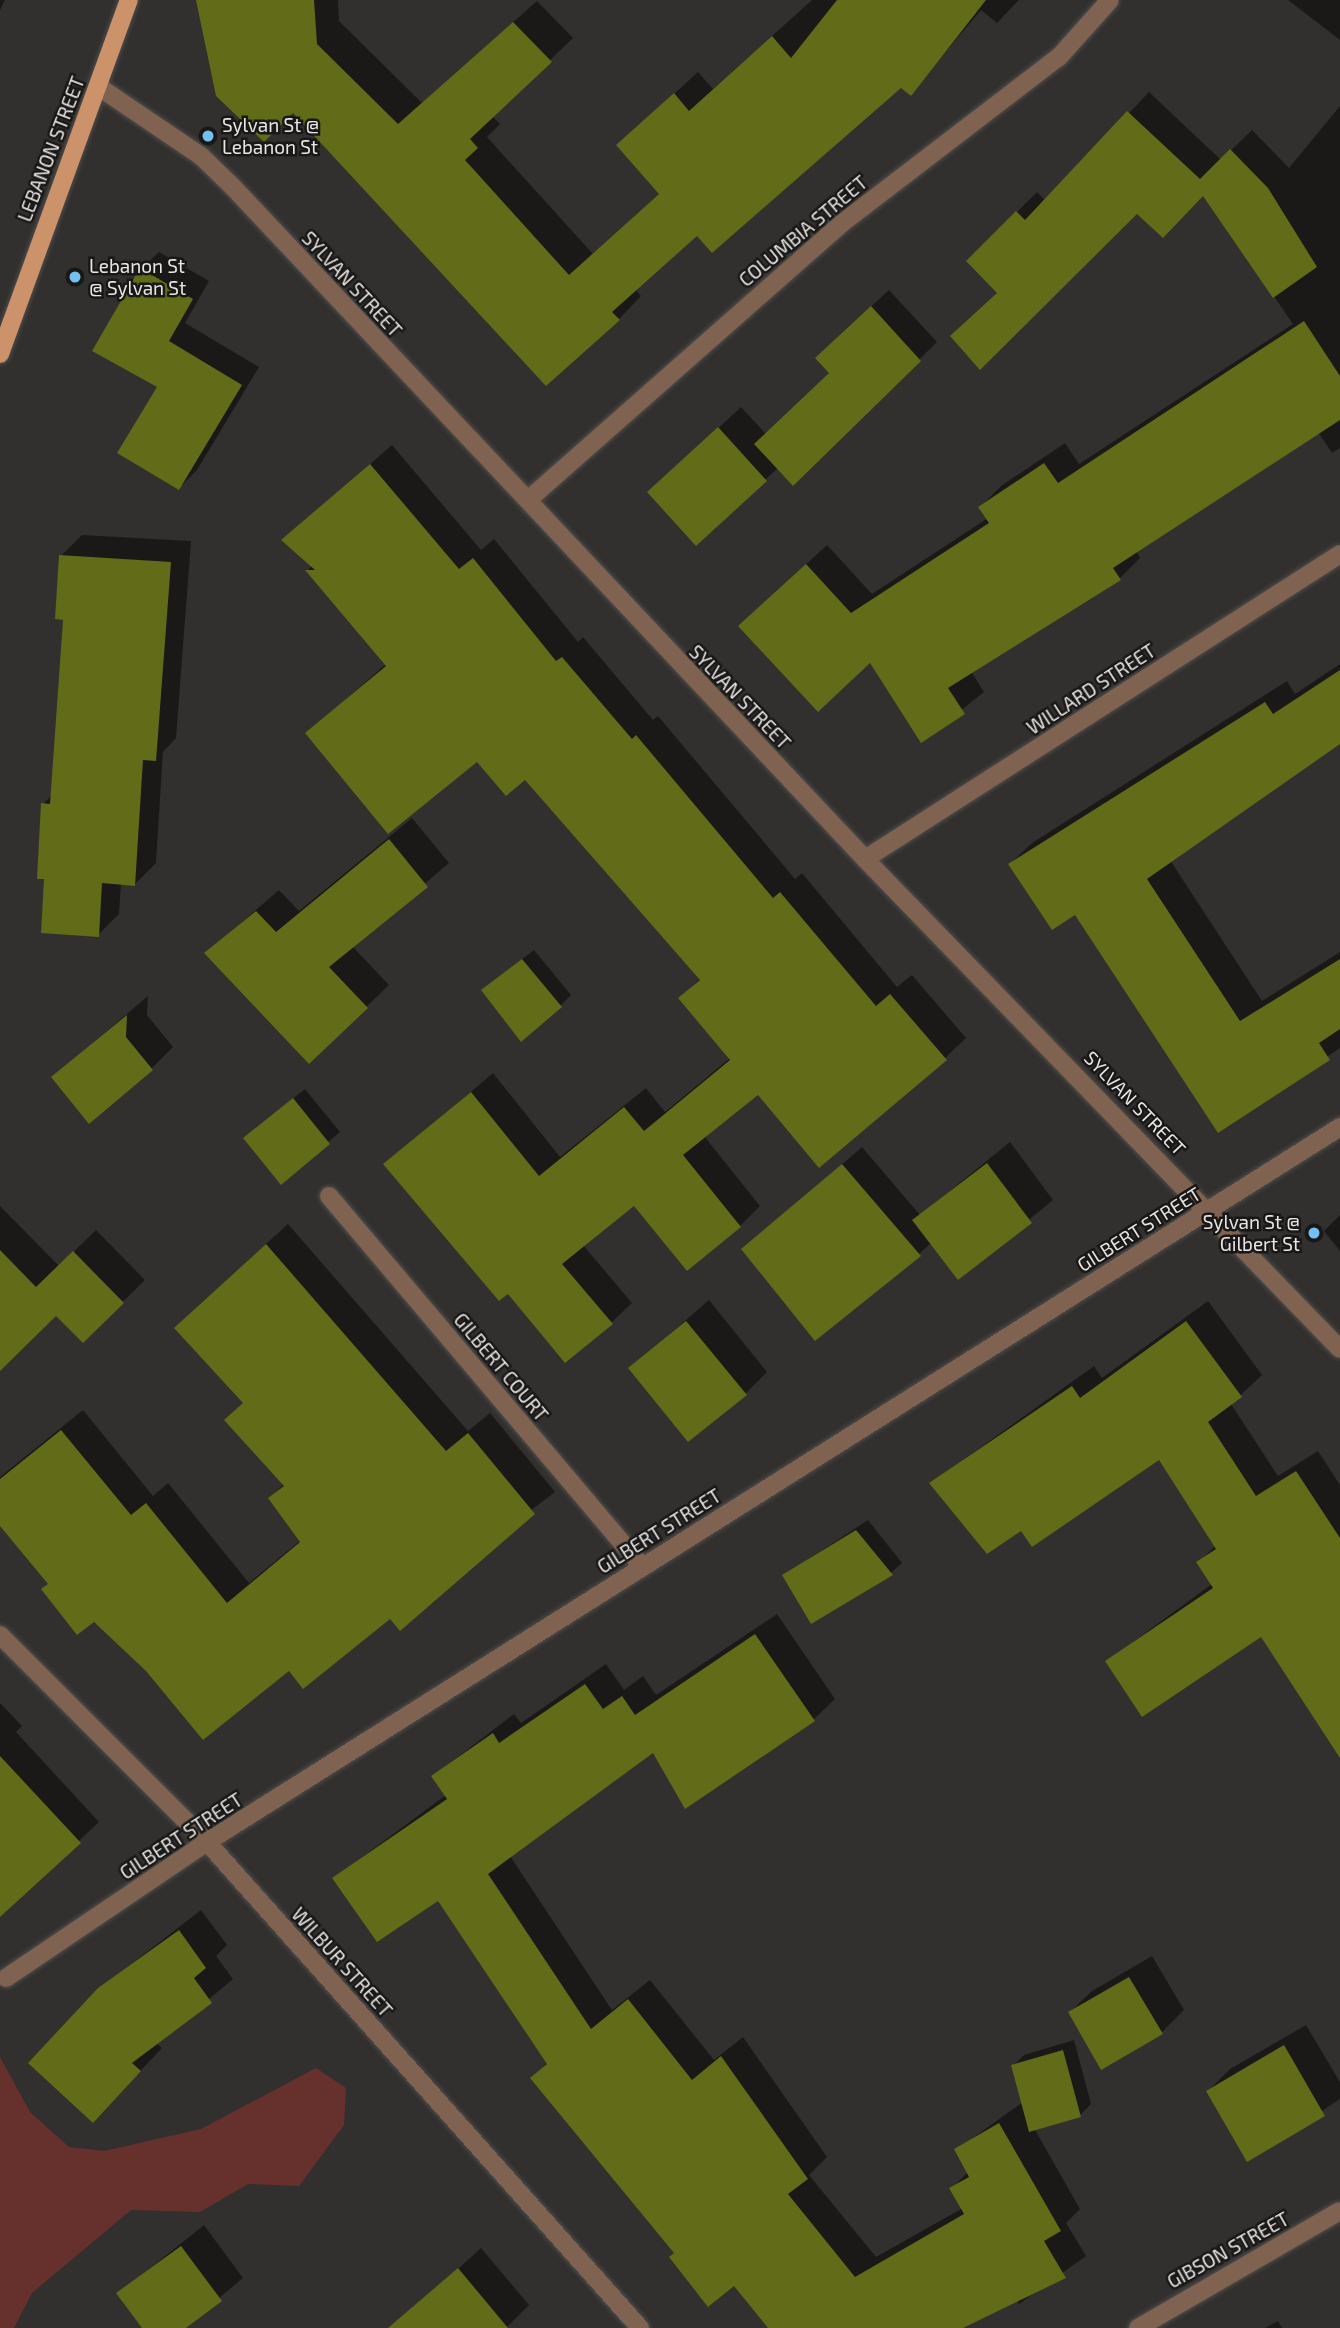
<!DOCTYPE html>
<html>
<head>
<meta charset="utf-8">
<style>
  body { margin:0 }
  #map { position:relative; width:1340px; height:2328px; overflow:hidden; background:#32302e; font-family:"Exo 2",sans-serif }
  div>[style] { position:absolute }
  .green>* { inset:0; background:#66302d }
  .shadow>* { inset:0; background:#0007 }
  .building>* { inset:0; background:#616b18 }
  .roads { filter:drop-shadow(0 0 2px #4f4d4b) drop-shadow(0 0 2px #4f4d4b) }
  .minor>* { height:18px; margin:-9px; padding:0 9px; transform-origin:9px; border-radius:9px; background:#7f624f }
  .major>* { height:18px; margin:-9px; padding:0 9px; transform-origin:9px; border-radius:9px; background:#cc926a }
  .dots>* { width:19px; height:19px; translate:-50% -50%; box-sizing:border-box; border:4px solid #191817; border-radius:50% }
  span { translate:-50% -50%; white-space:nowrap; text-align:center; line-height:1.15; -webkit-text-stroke:5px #191817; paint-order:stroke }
  .poi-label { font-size:19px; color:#e7e6e4 }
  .left { translate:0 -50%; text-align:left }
  .right { translate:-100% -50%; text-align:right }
  .street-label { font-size:19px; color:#e7e6e4 }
</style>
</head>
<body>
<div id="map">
  <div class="green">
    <div style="clip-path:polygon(0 2057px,30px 2112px,69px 2147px,104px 2151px,201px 2129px,316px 2068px,346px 2088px,344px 2125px,299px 2186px,248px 2184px,200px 2212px,131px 2210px,32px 2293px,14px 2328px,0 2328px)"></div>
  </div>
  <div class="shadow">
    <div style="clip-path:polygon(0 0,5px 0,0 10px)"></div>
    <div style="clip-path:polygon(205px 0,338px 0,339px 21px,422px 103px,537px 1px,573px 38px,492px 116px,500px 124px,487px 137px,593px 254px,661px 192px,618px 145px,698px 72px,713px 89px,812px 0,1019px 0,997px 23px,981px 10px,911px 93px,901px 86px,697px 233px,635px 289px,641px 296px,619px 319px)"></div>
    <div style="clip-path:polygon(1288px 0,1340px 0,1340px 40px)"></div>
    <div style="clip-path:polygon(1149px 92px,1221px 160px,1252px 130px,1289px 168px,1340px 106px,1340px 448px,1332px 453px,1318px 432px,1136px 551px,1140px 558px,1120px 578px,971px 671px,984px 692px,922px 741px,870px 661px,761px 606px,827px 545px,872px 594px,988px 518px,980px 507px,1001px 486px,1065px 443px,1079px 464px,1293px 324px,1203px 194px,1137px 211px,999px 292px,968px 261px,1037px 192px,1046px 201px)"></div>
    <div style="clip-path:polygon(159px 252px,209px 281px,185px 323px,259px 367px,197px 470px,179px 488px,141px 269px)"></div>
    <div style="clip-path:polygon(889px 290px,937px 342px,793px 484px,778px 468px,697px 543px,672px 471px,741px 407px,766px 434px,831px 372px,835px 340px)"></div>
    <div style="clip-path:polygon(392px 445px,481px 550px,494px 539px,578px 642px,583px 637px,653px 720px,658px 716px,795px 879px,802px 873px,897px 987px,912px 975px,966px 1038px,945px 1058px,758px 1093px,704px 1136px,760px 1206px,740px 1226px,634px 1204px,583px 1245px,632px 1303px,611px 1323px,508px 1292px,386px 1164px,493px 1073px,560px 1157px,646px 1088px,665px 1112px,730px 1058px,680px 998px,701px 978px,526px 778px,477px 759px,308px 733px,386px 664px,308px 570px,312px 566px,283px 540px)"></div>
    <div style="clip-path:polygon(82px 535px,191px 541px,176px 738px,163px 752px,156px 863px,135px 884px,121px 883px,119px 914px,98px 935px,46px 878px,43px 804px,52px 795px,65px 618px,61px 556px)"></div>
    <div style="clip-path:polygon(1340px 664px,1340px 742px,1170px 860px,1262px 1001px,1340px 952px,1340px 1048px,1219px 1130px,1076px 912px,1010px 864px,1032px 843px,1287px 681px,1295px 694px)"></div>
    <div style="clip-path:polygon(412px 818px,449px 863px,352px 946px,389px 985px,309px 1062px,206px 953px,279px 890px,299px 911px)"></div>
    <div style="clip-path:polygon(534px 950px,571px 995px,560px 1006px,495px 980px)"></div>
    <div style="clip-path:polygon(148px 996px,147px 1015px,173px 1047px,151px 1069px,53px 1077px)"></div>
    <div style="clip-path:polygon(305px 1089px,340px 1132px,281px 1182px,256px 1128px)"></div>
    <div style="clip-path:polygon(1010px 1142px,1053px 1200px,958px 1278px,931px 1243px,919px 1254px,744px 1249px,862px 1147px,920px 1215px)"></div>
    <div style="clip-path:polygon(0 1206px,59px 1266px,96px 1230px,145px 1280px,83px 1341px,56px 1313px,0 1368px)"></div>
    <div style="clip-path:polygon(1340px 1215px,1340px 1251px,1324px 1231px)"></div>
    <div style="clip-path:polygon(288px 1224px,468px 1431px,490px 1413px,555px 1492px,390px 1617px,289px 1669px,148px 1669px,49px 1583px,0 1523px,0 1477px,83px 1410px,153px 1496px,168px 1483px,249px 1583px,301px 1540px,270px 1498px,284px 1484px,197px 1307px)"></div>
    <div style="clip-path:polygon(709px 1300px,767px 1372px,745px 1394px,631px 1368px)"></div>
    <div style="clip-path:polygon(1208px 1301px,1262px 1375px,1231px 1404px,1278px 1476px,1318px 1451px,1340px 1485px,1340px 1698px,1261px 1635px,1107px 1661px,1212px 1584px,1198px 1563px,1216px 1545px,1159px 1458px,1022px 1528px,931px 1483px,1094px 1366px,1102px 1378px)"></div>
    <div style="clip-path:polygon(868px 1520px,902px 1563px,891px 1573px,784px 1575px)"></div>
    <div style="clip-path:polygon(777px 1614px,835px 1699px,814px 1719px,686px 1807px,654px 1751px,510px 1856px,612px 2010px,650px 1980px,714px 2060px,743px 2037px,827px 2157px,809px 2175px,876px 2257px,963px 2208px,952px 2188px,968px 2172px,956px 2150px,1023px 2102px,1013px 2066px,1024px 2055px,1074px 2040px,1091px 2104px,1080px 2115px,1034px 2128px,1080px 2209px,1066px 2223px,1086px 2256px,1019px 2304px,1014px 2296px,960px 2328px,770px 2328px,735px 2283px,676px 2252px,533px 2078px,548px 2062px,439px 1898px,334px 1878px,446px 1795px,433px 1776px,514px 1714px,521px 1723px,606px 1664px,624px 1690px,643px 1676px,656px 1695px)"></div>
    <div style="clip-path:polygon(0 1703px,22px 1726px,16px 1732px,99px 1822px,0 1915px)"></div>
    <div style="clip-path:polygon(201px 1910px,227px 1945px,216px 1956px,233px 1979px,156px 2043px,162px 2048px,114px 2099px,99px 1989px)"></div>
    <div style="clip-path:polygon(1152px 1956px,1184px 2010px,1162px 2032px,1070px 2012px,1092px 1991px)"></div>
    <div style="clip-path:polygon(1306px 2025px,1340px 2082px,1340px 2099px,1247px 2160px,1208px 2091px,1230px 2069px)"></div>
    <div style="clip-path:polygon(204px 2225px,243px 2278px,183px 2328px,145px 2328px,119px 2293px)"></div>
    <div style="clip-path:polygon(481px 2248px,529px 2305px,506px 2328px,436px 2328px,417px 2306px)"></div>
    <div style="clip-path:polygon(1278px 2321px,1282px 2328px,1265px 2328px)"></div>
  </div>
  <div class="building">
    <div style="clip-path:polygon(196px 0,314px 0,317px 44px,398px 124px,513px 22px,552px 62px,470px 139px,478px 148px,465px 160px,569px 275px,659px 194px,616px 145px,674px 93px,689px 111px,772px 36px,791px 58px,837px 0,986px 0,911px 96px,901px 88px,712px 253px,697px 236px,612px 312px,620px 320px,546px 386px,293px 113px,264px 142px,216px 96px)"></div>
    <div style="clip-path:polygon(1127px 111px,1200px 179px,1230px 149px,1268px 188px,1317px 267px,1273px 298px,1203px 196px,1163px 238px,1137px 214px,980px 370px,950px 336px,997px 293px,966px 261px,1016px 211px,1025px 220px)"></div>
    <div style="clip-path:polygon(140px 268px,193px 299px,169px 341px,242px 385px,179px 490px,117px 453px,157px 387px,92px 351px)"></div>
    <div style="clip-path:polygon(871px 306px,921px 361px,793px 486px,754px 444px,829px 373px,815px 358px)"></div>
    <div style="clip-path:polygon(1304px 321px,1340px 376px,1340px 420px,1113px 568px,1121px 580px,948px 688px,965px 714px,921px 743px,870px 663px,818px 712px,738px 626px,806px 564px,851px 613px,989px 523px,978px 507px,1044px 463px,1058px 483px)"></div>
    <div style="clip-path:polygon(718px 427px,767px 481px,696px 546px,647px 492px)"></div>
    <div style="clip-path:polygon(370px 464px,459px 569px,473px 558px,556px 661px,562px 657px,632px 739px,636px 735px,773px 898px,780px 892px,876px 1006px,890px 994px,947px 1060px,819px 1168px,758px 1095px,683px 1155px,741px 1227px,687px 1271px,634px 1206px,562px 1264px,613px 1324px,565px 1363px,508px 1294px,499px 1301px,383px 1164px,471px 1092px,539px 1176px,624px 1107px,644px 1131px,730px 1060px,678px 998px,700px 980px,525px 780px,506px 796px,477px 762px,388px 834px,305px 733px,386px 666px,305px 570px,315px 570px,281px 540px)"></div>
    <div style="clip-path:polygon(59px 555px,171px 562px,156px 761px,143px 760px,135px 886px,102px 883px,99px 937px,41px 933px,44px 879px,37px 879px,41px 803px,50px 804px,63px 620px,55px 619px)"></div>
    <div style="clip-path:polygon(1340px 670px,1340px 744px,1147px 879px,1240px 1021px,1340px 959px,1340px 1029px,1319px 1043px,1330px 1060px,1218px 1133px,1075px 915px,1052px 930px,1008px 864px,1265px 702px,1273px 714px)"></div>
    <div style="clip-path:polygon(389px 839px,428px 887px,329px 967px,368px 1008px,309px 1064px,204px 953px,256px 911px,276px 932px)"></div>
    <div style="clip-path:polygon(522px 959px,562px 1007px,521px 1042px,481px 990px)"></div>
    <div style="clip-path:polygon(127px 1015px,126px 1037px,153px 1070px,89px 1124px,51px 1077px)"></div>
    <div style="clip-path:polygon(293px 1098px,330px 1144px,281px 1185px,243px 1138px)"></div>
    <div style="clip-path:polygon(987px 1163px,1032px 1223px,958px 1280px,912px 1220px)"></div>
    <div style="clip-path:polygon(842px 1164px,921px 1256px,815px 1341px,741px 1249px)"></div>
    <div style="clip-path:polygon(266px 1244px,446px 1451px,468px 1433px,535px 1514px,400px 1631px,390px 1619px,303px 1689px,289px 1671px,203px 1740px,146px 1671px,94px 1622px,77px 1635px,41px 1589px,48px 1584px,0 1526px,0 1479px,61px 1430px,131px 1515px,146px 1503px,227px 1603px,300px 1542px,268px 1498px,284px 1486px,224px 1420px,243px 1403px,174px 1328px)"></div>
    <div style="clip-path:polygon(0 1250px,36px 1287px,73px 1251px,124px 1303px,83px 1343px,56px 1316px,0 1371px)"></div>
    <div style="clip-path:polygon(686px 1321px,747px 1395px,688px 1442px,628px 1368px)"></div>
    <div style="clip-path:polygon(1186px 1321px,1242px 1397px,1208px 1422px,1256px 1496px,1296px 1471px,1340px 1538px,1340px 1758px,1261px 1637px,1142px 1717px,1105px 1661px,1213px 1588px,1196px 1562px,1216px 1549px,1159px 1460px,1032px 1547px,1021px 1531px,987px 1554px,929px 1483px,1072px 1386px,1080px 1398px)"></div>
    <div style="clip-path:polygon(856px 1530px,893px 1575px,811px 1624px,782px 1575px)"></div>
    <div style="clip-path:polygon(755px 1634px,815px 1721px,685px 1809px,653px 1753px,488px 1874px,591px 2029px,628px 1999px,692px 2080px,721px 2056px,808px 2179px,788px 2194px,855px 2277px,964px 2214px,949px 2188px,969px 2177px,954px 2149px,999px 2123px,1061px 2231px,1044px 2241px,1066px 2278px,963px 2328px,768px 2328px,734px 2286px,708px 2307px,669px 2257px,674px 2253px,530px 2078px,547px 2064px,438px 1901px,377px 1942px,332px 1878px,447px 1799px,431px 1776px,493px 1733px,499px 1743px,585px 1684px,603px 1709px,622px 1696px,635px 1715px)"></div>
    <div style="clip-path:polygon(0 1756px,81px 1843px,0 1917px)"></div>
    <div style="clip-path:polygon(179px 1930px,206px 1968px,194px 1978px,212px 2003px,132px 2063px,141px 2071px,93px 2123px,28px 2063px,98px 1988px)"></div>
    <div style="clip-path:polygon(1129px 1977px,1163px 2034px,1101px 2070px,1068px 2012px)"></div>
    <div style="clip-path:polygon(1284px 2045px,1325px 2116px,1247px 2162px,1206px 2091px)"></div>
    <div style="clip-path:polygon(1063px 2050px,1081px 2117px,1029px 2132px,1011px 2065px)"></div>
    <div style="clip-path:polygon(181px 2246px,222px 2301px,186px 2328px,142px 2328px,116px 2293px)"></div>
    <div style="clip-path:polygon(458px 2268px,508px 2328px,388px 2328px)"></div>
  </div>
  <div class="roads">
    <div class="minor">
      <div style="left:99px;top:87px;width:123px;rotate:34.1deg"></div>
      <div style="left:201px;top:156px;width:43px;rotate:44.1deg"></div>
      <div style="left:232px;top:186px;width:924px;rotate:46.75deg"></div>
      <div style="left:865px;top:859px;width:682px;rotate:45.89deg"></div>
      <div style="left:528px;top:500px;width:417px;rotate:-41.4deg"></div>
      <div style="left:841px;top:224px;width:275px;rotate:-37.5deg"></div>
      <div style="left:1059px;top:57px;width:76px;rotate:-48.2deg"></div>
      <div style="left:865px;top:859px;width:564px;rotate:-32.7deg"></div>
      <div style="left:329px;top:1196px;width:485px;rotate:49.8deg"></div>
      <div style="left:0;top:1635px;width:293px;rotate:45deg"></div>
      <div style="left:207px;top:1842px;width:651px;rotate:48.3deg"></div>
      <div style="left:6px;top:1978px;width:243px;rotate:-34.1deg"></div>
      <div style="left:207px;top:1842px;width:1340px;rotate:-32.25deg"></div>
      <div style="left:1138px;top:2328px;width:233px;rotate:-30.1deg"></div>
    </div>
    <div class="major">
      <div style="left:0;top:354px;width:377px;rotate:-70deg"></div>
    </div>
  </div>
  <div class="dots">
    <div style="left:208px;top:136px;background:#72c1f5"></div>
    <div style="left:75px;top:277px;background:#72c1f5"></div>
    <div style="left:1314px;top:1233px;background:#72c1f5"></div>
  </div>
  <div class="poi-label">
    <span class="left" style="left:222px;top:136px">Sylvan St @<br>Lebanon St</span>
    <span class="left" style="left:89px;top:277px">Lebanon St<br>@ Sylvan St</span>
    <span class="right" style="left:1300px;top:1233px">Sylvan St @<br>Gilbert St</span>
  </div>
  <div class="street-label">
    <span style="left:51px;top:149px;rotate:-69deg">LEBANON STREET</span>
    <span style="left:803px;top:231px;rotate:-40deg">COLUMBIA STREET</span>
    <span style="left:352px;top:284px;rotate:47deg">SYLVAN STREET</span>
    <span style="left:1091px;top:689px;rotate:-33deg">WILLARD STREET</span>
    <span style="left:740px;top:697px;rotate:46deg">SYLVAN STREET</span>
    <span style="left:1135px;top:1103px;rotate:46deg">SYLVAN STREET</span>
    <span style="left:1139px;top:1229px;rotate:-32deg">GILBERT STREET</span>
    <span style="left:501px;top:1367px;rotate:50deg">GILBERT COURT</span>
    <span style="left:659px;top:1531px;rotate:-32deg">GILBERT STREET</span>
    <span style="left:181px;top:1836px;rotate:-33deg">GILBERT STREET</span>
    <span style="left:342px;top:1962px;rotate:48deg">WILBUR STREET</span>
    <span style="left:1228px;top:2250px;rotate:-29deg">GIBSON STREET</span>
  </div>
</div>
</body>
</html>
